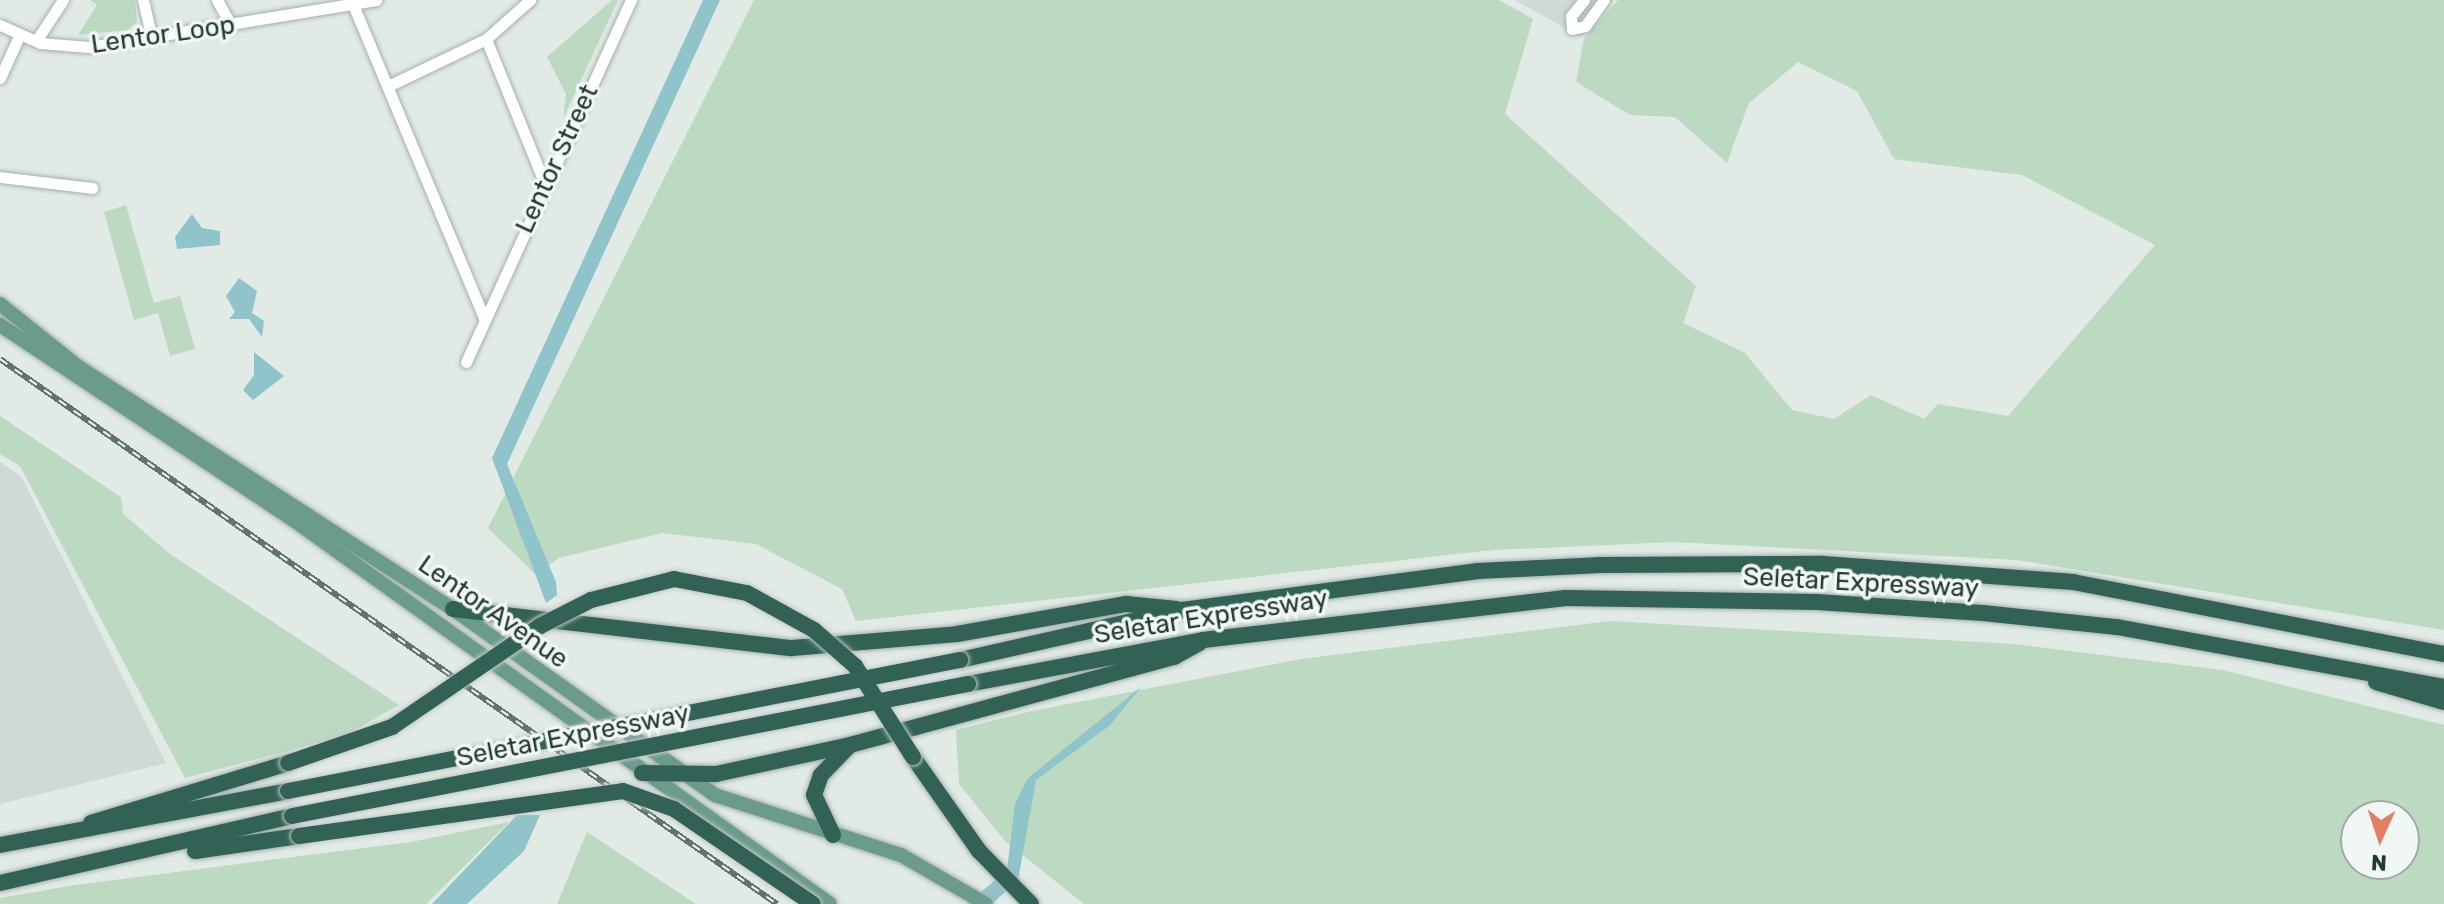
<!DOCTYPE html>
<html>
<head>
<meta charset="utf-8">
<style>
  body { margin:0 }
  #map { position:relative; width:2444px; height:904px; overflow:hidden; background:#e1eae5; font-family:Rubik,sans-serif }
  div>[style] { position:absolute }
  .built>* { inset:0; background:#cfdad4 }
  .green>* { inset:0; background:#bcd9c2 }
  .water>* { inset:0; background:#8ec4ca }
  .roads { filter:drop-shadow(0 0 2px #a4b1ac) drop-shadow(0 0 2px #a4b1ac) }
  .minor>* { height:11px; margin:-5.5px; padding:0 5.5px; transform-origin:5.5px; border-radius:5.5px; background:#fff }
  .major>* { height:14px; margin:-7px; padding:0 7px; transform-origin:7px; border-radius:7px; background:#6a9b8c }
  .highway>* { height:16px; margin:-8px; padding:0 8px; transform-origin:8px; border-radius:8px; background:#326256 }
  .rail>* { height:6px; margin-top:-3px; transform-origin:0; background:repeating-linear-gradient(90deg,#f1f7f4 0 9px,#5e746d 0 18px); box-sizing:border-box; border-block:2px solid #5e746d }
  .bridges { filter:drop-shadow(0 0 2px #c1c8c6) drop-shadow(0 0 2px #c1c8c6) }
  .highway-bridge>* { height:16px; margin:-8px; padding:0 8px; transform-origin:8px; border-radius:8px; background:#326256 }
  span { translate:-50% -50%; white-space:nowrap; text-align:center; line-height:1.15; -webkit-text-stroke:7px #f1f7f4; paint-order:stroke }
  .street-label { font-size:26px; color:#233932 }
  .north { position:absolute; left:2340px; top:800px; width:80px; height:80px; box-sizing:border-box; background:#f1f7f4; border:2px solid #9faba6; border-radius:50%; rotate:183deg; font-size:22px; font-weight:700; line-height:32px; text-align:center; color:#233932 }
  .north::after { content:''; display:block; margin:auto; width:28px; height:36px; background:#e47d65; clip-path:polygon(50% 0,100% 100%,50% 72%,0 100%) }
</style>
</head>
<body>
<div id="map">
  <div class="built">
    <div style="clip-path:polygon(1515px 0,1614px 0,1581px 37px)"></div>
    <div style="clip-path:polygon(0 462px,21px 476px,166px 763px,0 804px)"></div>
  </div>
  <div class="green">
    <div style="clip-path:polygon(90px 0,135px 0,137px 22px,128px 30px,78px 35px,97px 5px)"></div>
    <div style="clip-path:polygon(612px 0,618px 0,563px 119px,566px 94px,547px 57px)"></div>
    <div style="clip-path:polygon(754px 0,1499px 0,1533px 19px,1505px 114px,1696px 286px,1683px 323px,1745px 353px,1792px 410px,1834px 419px,1871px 395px,1924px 419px,1938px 404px,2008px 416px,2155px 245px,2022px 175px,1894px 159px,1857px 91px,1798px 62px,1749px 103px,1727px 163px,1675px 117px,1630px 115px,1576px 82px,1584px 38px,1618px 0,2444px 0,2444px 630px,2017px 560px,1674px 542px,1493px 550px,856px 621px,842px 589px,756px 544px,662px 533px,559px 558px,535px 574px,488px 528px)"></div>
    <div style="clip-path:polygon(126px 205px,154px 303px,180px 296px,195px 349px,170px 356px,158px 313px,134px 320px,104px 212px)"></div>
    <div style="clip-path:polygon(0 416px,121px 497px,123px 514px,170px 554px,399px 705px,344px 736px,185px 778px,20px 466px,0 454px)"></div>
    <div style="clip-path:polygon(evenodd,1610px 621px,2014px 644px,2223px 670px,2444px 725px,2444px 904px,1084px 904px,1005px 841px,959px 784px,956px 730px,1032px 711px,1301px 659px,1610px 621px,2356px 816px,2404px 816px,2404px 864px,2356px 864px,2356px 816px)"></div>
    <div style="clip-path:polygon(509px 822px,426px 904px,0 904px,0 898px,75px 885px,411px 842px)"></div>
    <div style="clip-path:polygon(587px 832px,696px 904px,557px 904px)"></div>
  </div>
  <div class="water">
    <div style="clip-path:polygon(703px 0,720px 0,507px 464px,556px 582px,557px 595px,546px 603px,492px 458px)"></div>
    <div style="clip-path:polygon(192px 214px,202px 228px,220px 231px,220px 245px,177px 249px,175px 237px)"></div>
    <div style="clip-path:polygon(239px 278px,257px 291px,252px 313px,264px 321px,262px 337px,249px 319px,229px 319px,235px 312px,226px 296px)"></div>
    <div style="clip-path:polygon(254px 352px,284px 376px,253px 400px,243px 390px,254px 375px)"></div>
    <div style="clip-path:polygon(1141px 687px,1109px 726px,1036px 780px,1018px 880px,992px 904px,967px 904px,1007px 870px,1015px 804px,1028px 778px)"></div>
    <div style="clip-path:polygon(517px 815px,540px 815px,524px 851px,467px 904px,432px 904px)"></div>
  </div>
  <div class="roads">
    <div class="minor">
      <div style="left:143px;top:0;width:37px;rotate:77deg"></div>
      <div style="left:217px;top:0;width:29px;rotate:61deg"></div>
      <div style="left:1584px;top:0;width:21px;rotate:129deg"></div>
      <div style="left:1571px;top:16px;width:13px;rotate:86deg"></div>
      <div style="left:1572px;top:29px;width:13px;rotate:-13deg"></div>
      <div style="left:1585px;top:26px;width:32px;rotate:-54deg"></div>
      <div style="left:354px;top:7px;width:337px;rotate:67.3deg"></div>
      <div style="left:0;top:25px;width:44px;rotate:24.2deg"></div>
      <div style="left:40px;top:43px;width:49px;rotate:4.7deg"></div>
      <div style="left:89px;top:47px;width:291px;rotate:-9.3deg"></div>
      <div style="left:486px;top:39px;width:157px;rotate:67.9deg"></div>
      <div style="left:36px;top:41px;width:49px;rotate:-56.6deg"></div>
      <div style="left:0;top:78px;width:48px;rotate:-65.6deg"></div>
      <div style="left:390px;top:85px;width:106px;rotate:-25.6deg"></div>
      <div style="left:486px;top:39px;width:59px;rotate:-41.6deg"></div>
      <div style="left:0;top:177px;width:93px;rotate:6.8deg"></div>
      <div style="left:466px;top:362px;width:398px;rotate:-65.5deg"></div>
    </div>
    <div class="major">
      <div style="left:0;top:304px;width:102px;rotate:38.7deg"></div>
      <div style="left:80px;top:368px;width:444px;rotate:32.9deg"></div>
      <div style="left:453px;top:609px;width:321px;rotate:35.4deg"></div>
      <div style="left:715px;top:795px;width:195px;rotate:17.9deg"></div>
      <div style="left:901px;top:855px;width:98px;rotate:30deg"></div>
      <div style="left:0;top:325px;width:363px;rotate:33.6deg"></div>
      <div style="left:302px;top:526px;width:649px;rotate:35.6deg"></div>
    </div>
    <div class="highway">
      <div style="left:453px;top:609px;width:341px;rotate:6.6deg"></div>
      <div style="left:792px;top:648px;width:166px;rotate:-4.8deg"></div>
      <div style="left:957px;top:634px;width:172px;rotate:-10.1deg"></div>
      <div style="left:1126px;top:604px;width:51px;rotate:5.6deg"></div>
      <div style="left:960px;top:660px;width:228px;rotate:-12.7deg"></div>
      <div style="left:1182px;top:610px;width:299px;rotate:-7.5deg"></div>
      <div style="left:1478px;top:571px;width:123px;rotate:-2.8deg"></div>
      <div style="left:1601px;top:565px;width:222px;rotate:-0.3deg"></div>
      <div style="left:1823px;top:564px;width:251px;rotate:4.1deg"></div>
      <div style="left:2073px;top:582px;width:378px;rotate:11deg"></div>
      <div style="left:2376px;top:682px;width:71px;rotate:16.4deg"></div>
      <div style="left:968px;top:684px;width:239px;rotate:-10.6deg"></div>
      <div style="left:1203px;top:640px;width:365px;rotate:-6.6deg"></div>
      <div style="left:1566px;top:598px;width:251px;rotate:0.9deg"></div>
      <div style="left:1817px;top:602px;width:166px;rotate:3.8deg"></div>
      <div style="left:1983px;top:613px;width:135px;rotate:6deg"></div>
      <div style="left:2117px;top:627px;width:332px;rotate:10.4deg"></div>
      <div style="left:913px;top:757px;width:115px;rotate:54.9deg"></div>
      <div style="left:979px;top:851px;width:74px;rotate:45.5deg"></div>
      <div style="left:642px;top:773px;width:74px;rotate:0.8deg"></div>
      <div style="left:716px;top:774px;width:137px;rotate:-12.2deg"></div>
      <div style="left:850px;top:745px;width:336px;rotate:-15.2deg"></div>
      <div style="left:1174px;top:657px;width:29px;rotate:-29deg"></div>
      <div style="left:91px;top:823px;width:206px;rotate:-16.9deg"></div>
      <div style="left:833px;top:835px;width:44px;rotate:-115.4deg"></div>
      <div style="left:814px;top:795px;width:21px;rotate:-71deg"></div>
      <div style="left:821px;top:775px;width:40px;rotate:-46deg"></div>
      <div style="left:0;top:845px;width:293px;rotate:-10.6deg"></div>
      <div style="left:195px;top:851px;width:105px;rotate:-8.2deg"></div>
      <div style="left:0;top:883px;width:300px;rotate:-12.9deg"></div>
    </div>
  </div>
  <div class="rail">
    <div style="left:0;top:359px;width:949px;rotate:35.05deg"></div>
  </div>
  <div class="bridges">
    <div class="highway-bridge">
      <div style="left:288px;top:763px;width:110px;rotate:-19.1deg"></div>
      <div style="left:392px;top:727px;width:179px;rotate:-34.3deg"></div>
      <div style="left:540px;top:626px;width:57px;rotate:-27deg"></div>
      <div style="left:591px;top:600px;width:86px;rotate:-14.2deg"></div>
      <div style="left:674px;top:579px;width:74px;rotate:10.9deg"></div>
      <div style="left:747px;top:593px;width:77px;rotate:28.9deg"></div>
      <div style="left:814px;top:630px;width:55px;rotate:41.3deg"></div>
      <div style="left:855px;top:666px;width:108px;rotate:57.5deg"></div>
      <div style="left:288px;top:791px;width:685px;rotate:-11.03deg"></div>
      <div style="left:292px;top:816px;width:689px;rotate:-11.05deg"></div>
      <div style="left:299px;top:836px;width:327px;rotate:-7.9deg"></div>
      <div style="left:623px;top:791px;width:54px;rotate:19.4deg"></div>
      <div style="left:674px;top:809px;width:168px;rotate:34.4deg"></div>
    </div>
  </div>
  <div class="street-label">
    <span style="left:163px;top:35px;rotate:-8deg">Lentor Loop</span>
    <span style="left:557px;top:159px;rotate:-65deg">Lentor Street</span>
    <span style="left:1861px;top:583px;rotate:3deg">Seletar Expressway</span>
    <span style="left:493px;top:612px;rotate:35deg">Lentor Avenue</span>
    <span style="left:1211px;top:617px;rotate:-9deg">Seletar Expressway</span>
    <span style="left:573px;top:736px;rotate:-11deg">Seletar Expressway</span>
  </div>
  <div class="north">N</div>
</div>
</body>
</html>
